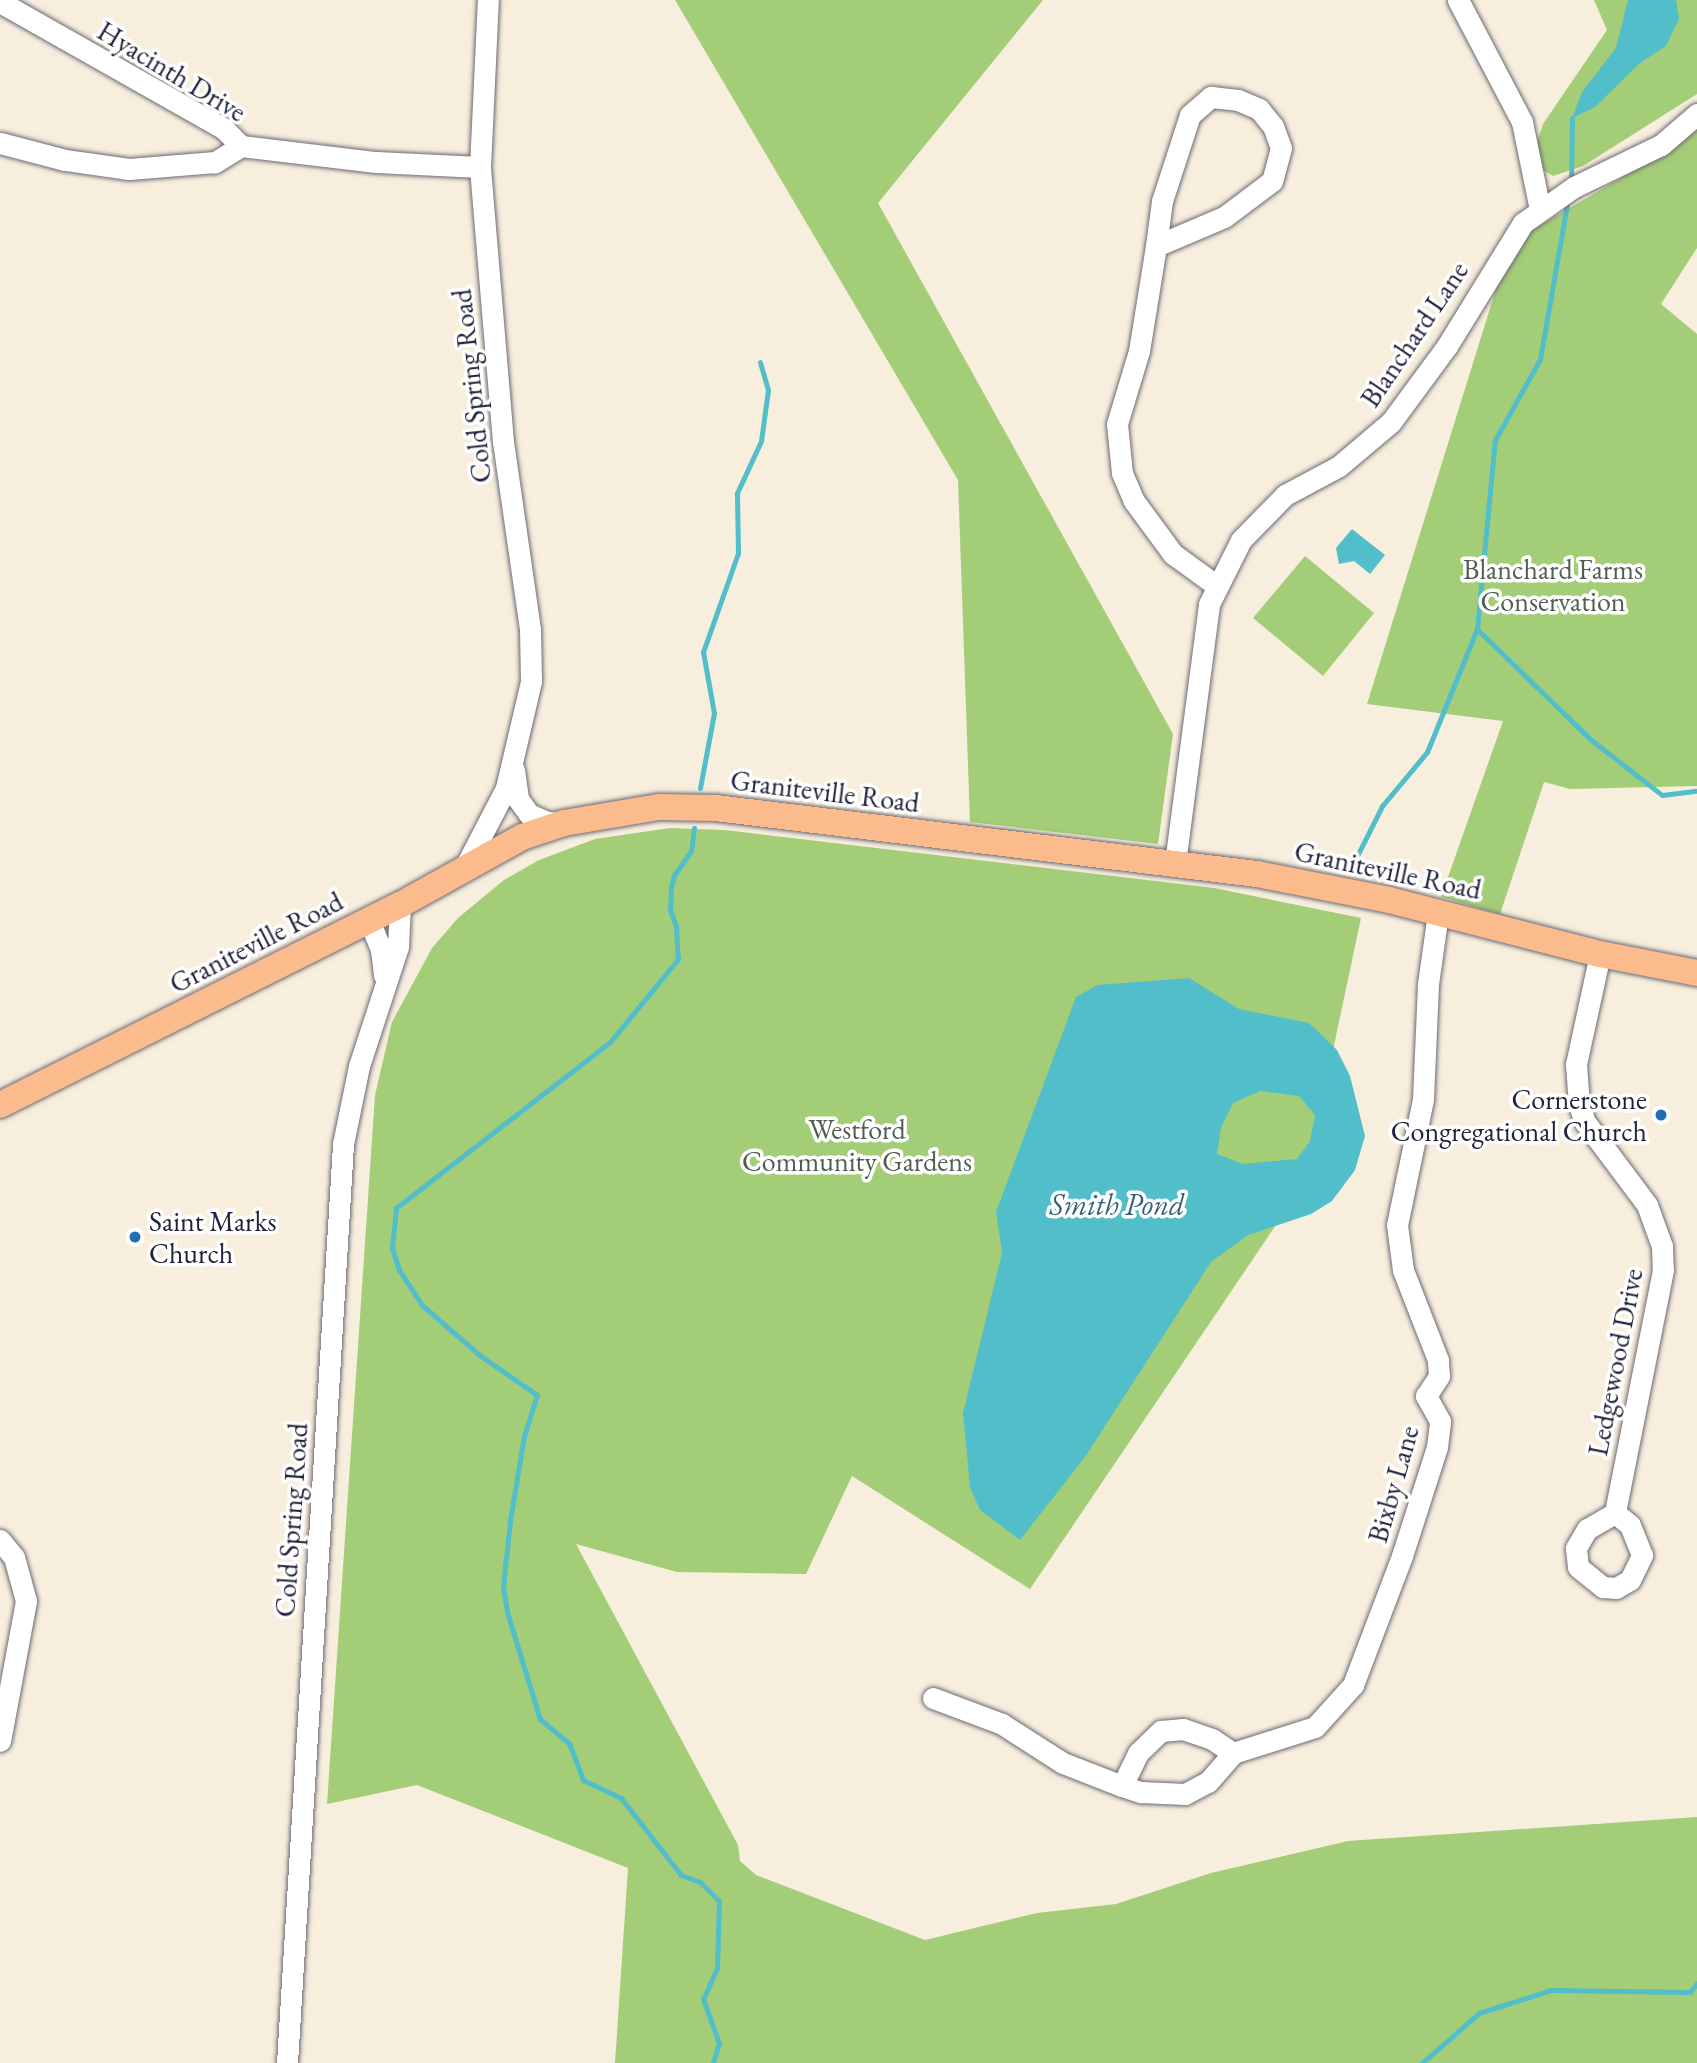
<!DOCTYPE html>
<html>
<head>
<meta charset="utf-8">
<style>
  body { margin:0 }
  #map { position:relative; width:1697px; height:2063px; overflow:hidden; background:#f7eedd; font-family:"EB Garamond",serif }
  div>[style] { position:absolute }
  .green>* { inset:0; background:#a4cd78 }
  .water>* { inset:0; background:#51beca }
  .stream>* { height:5px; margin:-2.5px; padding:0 2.5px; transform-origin:2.5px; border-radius:2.5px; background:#51beca }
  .roads { filter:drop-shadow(0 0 2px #6d6974) drop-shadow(0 0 2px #6d6974) }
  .minor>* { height:21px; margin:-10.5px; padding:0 10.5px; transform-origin:10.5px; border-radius:10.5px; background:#fff }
  .major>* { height:26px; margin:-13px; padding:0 13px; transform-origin:13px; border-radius:13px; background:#fbbb8d }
  .dots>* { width:19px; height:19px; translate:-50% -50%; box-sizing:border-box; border:4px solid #fff; border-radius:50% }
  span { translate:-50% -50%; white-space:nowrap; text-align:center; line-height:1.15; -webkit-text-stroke:7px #fff; paint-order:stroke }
  .street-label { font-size:28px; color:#22223b }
  .park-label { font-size:28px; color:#505e50 }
  .poi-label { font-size:28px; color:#22223b }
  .right { translate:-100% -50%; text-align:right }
  .left { translate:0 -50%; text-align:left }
  .water-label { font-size:30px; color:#356074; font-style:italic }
</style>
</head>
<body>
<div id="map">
  <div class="green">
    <div style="clip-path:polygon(675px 0,1043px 0,878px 203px,1173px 734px,1158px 844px,970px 822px,958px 480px)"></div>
    <div style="clip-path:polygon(1594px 0,1697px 0,1697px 94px,1583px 166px,1553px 176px,1541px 169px,1535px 148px,1543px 124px,1607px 30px)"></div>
    <div style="clip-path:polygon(1697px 128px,1697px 248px,1661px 304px,1697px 334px,1697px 786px,1570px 789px,1544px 782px,1500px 914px,1441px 897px,1503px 721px,1367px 704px,1501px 273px,1530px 231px,1683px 142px)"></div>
    <div style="clip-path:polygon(1305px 556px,1374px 613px,1323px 676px,1253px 618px)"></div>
    <div style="clip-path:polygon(670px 828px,725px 830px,1214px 888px,1361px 918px,1305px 1182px,1030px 1589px,852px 1476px,806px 1574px,677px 1572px,576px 1544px,738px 1845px,740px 1861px,756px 1875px,925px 1940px,1037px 1913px,1116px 1904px,1211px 1873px,1348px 1841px,1697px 1817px,1697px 2063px,615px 2063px,628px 1868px,417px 1785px,327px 1804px,375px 1095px,392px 1022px,432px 948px,458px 918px,504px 880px,539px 860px,595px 839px)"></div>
  </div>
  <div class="water">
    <div style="clip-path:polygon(1628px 0,1676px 0,1679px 19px,1666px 46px,1640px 63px,1595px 107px,1572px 118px,1582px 92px,1616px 48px)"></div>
    <div style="clip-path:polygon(1352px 529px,1385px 555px,1370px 574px,1354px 561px,1339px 564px,1336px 548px)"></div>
    <div style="clip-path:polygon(evenodd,1189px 978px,1239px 1009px,1309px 1023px,1337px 1050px,1350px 1076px,1365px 1136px,1355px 1170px,1332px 1201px,1311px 1214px,1248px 1235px,1211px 1262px,1085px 1457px,1020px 1540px,980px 1510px,970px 1487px,963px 1413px,1002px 1253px,996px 1212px,1076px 997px,1098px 985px,1189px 978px,1260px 1091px,1299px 1096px,1315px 1115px,1310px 1141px,1297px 1159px,1243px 1164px,1217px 1154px,1221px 1128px,1233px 1103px,1260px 1091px)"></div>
  </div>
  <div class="stream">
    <div style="left:1571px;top:182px;width:64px;rotate:-89.1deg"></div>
    <div style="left:1477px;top:629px;width:158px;rotate:44.2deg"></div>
    <div style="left:1590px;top:739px;width:91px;rotate:37.9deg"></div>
    <div style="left:1662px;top:795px;width:35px;rotate:-7deg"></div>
    <div style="left:700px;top:788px;width:76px;rotate:-79.4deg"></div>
    <div style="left:714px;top:713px;width:62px;rotate:-100.2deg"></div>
    <div style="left:703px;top:652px;width:105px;rotate:-70.5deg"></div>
    <div style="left:738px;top:553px;width:60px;rotate:-91deg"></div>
    <div style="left:737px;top:493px;width:57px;rotate:-65.2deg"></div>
    <div style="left:761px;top:441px;width:51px;rotate:-82.2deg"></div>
    <div style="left:768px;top:390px;width:29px;rotate:-106deg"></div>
    <div style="left:694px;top:828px;width:23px;rotate:97deg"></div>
    <div style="left:691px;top:851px;width:29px;rotate:125deg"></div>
    <div style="left:674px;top:875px;width:12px;rotate:104deg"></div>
    <div style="left:671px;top:887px;width:23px;rotate:92deg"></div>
    <div style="left:670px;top:910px;width:17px;rotate:69deg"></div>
    <div style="left:676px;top:926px;width:33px;rotate:87deg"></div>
    <div style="left:678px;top:959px;width:107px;rotate:129.3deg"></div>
    <div style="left:610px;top:1042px;width:271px;rotate:142.2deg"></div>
    <div style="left:396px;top:1208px;width:40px;rotate:95.7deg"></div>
    <div style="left:392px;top:1248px;width:23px;rotate:72deg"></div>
    <div style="left:399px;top:1270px;width:42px;rotate:56.7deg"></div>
    <div style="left:422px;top:1305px;width:74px;rotate:41.2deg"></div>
    <div style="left:478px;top:1354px;width:72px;rotate:34.8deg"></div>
    <div style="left:537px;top:1395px;width:43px;rotate:107.6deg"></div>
    <div style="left:524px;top:1436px;width:86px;rotate:99.4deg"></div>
    <div style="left:510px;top:1521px;width:65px;rotate:96.1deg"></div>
    <div style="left:503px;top:1586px;width:26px;rotate:81deg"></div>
    <div style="left:507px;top:1612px;width:112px;rotate:72.9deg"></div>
    <div style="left:540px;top:1719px;width:38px;rotate:40deg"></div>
    <div style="left:569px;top:1743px;width:40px;rotate:69deg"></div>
    <div style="left:583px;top:1780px;width:42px;rotate:25.3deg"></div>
    <div style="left:621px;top:1798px;width:98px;rotate:52.1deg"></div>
    <div style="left:681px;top:1875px;width:20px;rotate:20deg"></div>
    <div style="left:700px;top:1882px;width:27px;rotate:45deg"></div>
    <div style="left:719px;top:1901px;width:67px;rotate:91.7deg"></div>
    <div style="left:717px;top:1968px;width:34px;rotate:114deg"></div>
    <div style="left:703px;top:1999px;width:47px;rotate:70deg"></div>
    <div style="left:719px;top:2043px;width:21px;rotate:107deg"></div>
    <div style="left:1354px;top:862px;width:63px;rotate:-63.4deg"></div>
    <div style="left:1382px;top:806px;width:70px;rotate:-50.2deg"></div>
    <div style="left:1427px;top:752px;width:133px;rotate:-67.9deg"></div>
    <div style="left:1477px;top:629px;width:190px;rotate:-84.6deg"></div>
    <div style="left:1495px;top:440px;width:93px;rotate:-60.9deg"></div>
    <div style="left:1540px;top:359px;width:163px;rotate:-80.1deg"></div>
    <div style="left:1422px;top:2063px;width:76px;rotate:-41.3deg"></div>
    <div style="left:1479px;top:2013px;width:76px;rotate:-17.7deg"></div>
    <div style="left:1551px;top:1990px;width:139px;rotate:0.8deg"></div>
    <div style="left:1690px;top:1992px;width:11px;rotate:-52deg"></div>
  </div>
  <div class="roads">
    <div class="minor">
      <div style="left:1458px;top:0;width:138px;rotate:62.3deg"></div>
      <div style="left:1522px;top:122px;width:90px;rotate:78.4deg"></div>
      <div style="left:0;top:2px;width:256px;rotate:29.5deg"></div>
      <div style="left:223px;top:128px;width:25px;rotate:45deg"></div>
      <div style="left:241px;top:146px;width:31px;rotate:148deg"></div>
      <div style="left:215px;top:162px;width:86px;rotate:175.3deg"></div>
      <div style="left:129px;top:169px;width:65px;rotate:-172deg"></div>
      <div style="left:65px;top:160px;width:67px;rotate:-165.3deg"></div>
      <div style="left:241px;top:146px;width:136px;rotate:6.8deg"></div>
      <div style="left:376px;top:162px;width:104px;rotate:2.8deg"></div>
      <div style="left:1156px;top:246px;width:45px;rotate:-82.4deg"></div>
      <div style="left:1162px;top:201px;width:90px;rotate:-72deg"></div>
      <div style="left:1190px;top:115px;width:28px;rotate:-41deg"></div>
      <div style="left:1211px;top:97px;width:27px;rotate:6deg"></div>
      <div style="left:1238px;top:100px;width:23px;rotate:23deg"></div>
      <div style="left:1259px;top:109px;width:22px;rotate:51deg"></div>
      <div style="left:1273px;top:126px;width:23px;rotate:70deg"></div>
      <div style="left:1281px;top:148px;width:34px;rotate:105deg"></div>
      <div style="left:1272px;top:181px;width:60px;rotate:143.1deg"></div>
      <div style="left:1224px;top:217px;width:74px;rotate:156.9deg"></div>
      <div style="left:1156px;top:246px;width:106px;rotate:99.2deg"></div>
      <div style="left:1139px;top:351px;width:76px;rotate:106.8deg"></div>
      <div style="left:1117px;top:424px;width:49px;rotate:84.2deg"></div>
      <div style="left:1122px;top:473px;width:30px;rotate:67deg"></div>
      <div style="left:1134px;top:501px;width:66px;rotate:53.7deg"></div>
      <div style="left:1173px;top:554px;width:54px;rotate:36deg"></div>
      <div style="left:514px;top:770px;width:29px;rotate:82deg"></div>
      <div style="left:518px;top:799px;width:19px;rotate:54deg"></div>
      <div style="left:529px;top:814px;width:20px;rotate:24deg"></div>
      <div style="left:547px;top:822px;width:15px;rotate:4deg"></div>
      <div style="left:1175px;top:863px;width:261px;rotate:-82.5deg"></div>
      <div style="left:1209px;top:604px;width:72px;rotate:-63.4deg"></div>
      <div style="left:1241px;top:540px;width:63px;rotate:-45.6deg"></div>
      <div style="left:1285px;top:495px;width:61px;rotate:-28.2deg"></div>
      <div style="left:1339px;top:466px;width:68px;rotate:-40.2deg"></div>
      <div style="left:1391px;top:422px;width:94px;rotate:-53.6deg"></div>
      <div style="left:1447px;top:346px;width:145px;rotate:-58.3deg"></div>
      <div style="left:1523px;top:223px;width:62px;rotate:-35.2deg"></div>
      <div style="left:1574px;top:187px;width:97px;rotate:-25.8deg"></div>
      <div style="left:1661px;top:145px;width:48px;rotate:-40.7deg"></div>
      <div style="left:466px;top:865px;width:87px;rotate:-62.5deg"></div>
      <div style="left:506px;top:788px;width:110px;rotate:-76.8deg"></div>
      <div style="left:531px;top:681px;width:52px;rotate:-91.1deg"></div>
      <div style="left:530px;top:629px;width:189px;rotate:-98.2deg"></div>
      <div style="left:503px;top:442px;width:276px;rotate:-94.8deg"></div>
      <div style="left:480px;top:167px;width:167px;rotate:-87.3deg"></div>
      <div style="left:369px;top:920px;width:32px;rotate:68deg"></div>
      <div style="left:381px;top:950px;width:26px;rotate:83deg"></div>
      <div style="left:1600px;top:954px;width:113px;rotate:102.3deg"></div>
      <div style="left:1576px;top:1064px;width:41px;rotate:85.8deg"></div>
      <div style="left:1579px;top:1105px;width:18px;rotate:71deg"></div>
      <div style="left:1585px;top:1122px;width:104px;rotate:53.2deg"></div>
      <div style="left:1647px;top:1205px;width:44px;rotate:69.9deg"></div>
      <div style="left:1662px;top:1246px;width:24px;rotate:88deg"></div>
      <div style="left:1663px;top:1270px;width:248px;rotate:101.2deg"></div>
      <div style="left:1615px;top:1513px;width:32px;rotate:150deg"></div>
      <div style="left:1587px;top:1529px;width:22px;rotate:120deg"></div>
      <div style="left:1576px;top:1548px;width:19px;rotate:84deg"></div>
      <div style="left:1578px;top:1567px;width:32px;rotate:39deg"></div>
      <div style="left:1603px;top:1587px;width:13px;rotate:4deg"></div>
      <div style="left:1616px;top:1588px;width:16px;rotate:-30deg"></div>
      <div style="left:1630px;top:1580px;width:28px;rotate:-64deg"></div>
      <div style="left:1642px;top:1555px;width:32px;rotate:-112deg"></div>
      <div style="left:1630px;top:1525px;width:19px;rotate:-141deg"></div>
      <div style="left:0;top:1540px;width:22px;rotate:51deg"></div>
      <div style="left:14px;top:1557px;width:46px;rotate:74.7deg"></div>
      <div style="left:26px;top:1601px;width:142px;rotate:100.5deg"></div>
      <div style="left:933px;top:1698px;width:74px;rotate:20.6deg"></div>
      <div style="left:1002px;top:1724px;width:72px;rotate:32.6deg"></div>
      <div style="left:1063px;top:1763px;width:63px;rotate:21.3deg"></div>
      <div style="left:1122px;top:1786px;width:37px;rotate:-64deg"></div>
      <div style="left:1138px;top:1753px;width:32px;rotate:-44deg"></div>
      <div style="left:1161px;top:1731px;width:22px;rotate:-5deg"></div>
      <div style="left:1183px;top:1729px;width:31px;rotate:19deg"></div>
      <div style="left:1212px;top:1739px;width:25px;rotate:34deg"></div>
      <div style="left:1233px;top:1753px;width:86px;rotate:-17.6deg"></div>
      <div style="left:1315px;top:1727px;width:57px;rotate:-47.9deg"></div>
      <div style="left:1353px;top:1685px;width:138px;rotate:-69.2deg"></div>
      <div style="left:1402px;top:1556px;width:114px;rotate:-72.2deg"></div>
      <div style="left:1437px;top:1447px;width:26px;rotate:-83deg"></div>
      <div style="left:1440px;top:1421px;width:29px;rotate:-119deg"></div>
      <div style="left:1426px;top:1396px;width:24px;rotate:-57deg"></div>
      <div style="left:1439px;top:1376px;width:16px;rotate:-94deg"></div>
      <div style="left:1438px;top:1360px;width:97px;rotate:-111.3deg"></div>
      <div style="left:1403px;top:1270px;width:45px;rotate:-97.6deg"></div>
      <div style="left:1397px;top:1225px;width:129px;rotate:-78.3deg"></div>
      <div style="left:1423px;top:1099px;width:115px;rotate:-87.5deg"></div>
      <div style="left:1428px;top:984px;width:72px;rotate:-82deg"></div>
      <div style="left:1122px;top:1786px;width:20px;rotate:18deg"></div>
      <div style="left:1141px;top:1792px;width:44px;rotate:2.6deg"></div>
      <div style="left:1185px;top:1794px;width:26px;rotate:-28deg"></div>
      <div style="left:1208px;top:1782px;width:38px;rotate:-49deg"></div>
      <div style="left:287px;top:2063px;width:921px;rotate:-86.51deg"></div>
      <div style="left:343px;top:1144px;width:80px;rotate:-78.4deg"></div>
      <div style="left:359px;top:1066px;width:125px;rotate:-71.9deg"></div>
      <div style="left:398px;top:947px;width:42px;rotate:-87.3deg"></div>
    </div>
    <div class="major">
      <div style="left:0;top:1105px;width:447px;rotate:-26.6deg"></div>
      <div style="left:400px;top:905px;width:140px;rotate:-29.1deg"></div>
      <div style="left:522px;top:837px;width:44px;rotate:-18.4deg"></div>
      <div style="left:564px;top:823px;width:96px;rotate:-9.6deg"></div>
      <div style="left:659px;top:807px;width:57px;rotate:1deg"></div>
      <div style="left:716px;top:808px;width:545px;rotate:6.96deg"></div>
      <div style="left:1257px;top:874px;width:135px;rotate:11.1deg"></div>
      <div style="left:1389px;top:900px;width:218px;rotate:14.4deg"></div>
      <div style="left:1600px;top:954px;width:99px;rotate:11.1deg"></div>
    </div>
  </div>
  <div class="dots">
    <div style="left:1661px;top:1115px;background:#1f6fb2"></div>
    <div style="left:135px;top:1237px;background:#1f6fb2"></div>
  </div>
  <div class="street-label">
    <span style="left:172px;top:71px;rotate:31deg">Hyacinth Drive</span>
    <span style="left:1414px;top:334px;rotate:-56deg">Blanchard Lane</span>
    <span style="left:471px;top:386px;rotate:-96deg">Cold Spring Road</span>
    <span style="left:825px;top:791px;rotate:7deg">Graniteville Road</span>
    <span style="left:1388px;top:870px;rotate:12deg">Graniteville Road</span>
    <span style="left:256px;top:942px;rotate:-27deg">Graniteville Road</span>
    <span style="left:1615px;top:1362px;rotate:-79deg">Ledgewood Drive</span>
    <span style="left:1393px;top:1484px;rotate:-74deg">Bixby Lane</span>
    <span style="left:291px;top:1520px;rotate:-86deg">Cold Spring Road</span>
  </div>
  <div class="park-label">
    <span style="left:1553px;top:585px">Blanchard Farms<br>Conservation</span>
    <span style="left:857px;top:1145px">Westford<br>Community Gardens</span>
  </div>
  <div class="poi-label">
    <span class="right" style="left:1647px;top:1115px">Cornerstone<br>Congregational Church</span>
    <span class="left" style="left:149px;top:1237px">Saint Marks<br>Church</span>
  </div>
  <div class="water-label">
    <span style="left:1117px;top:1205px">Smith Pond</span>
  </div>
</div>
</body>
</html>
